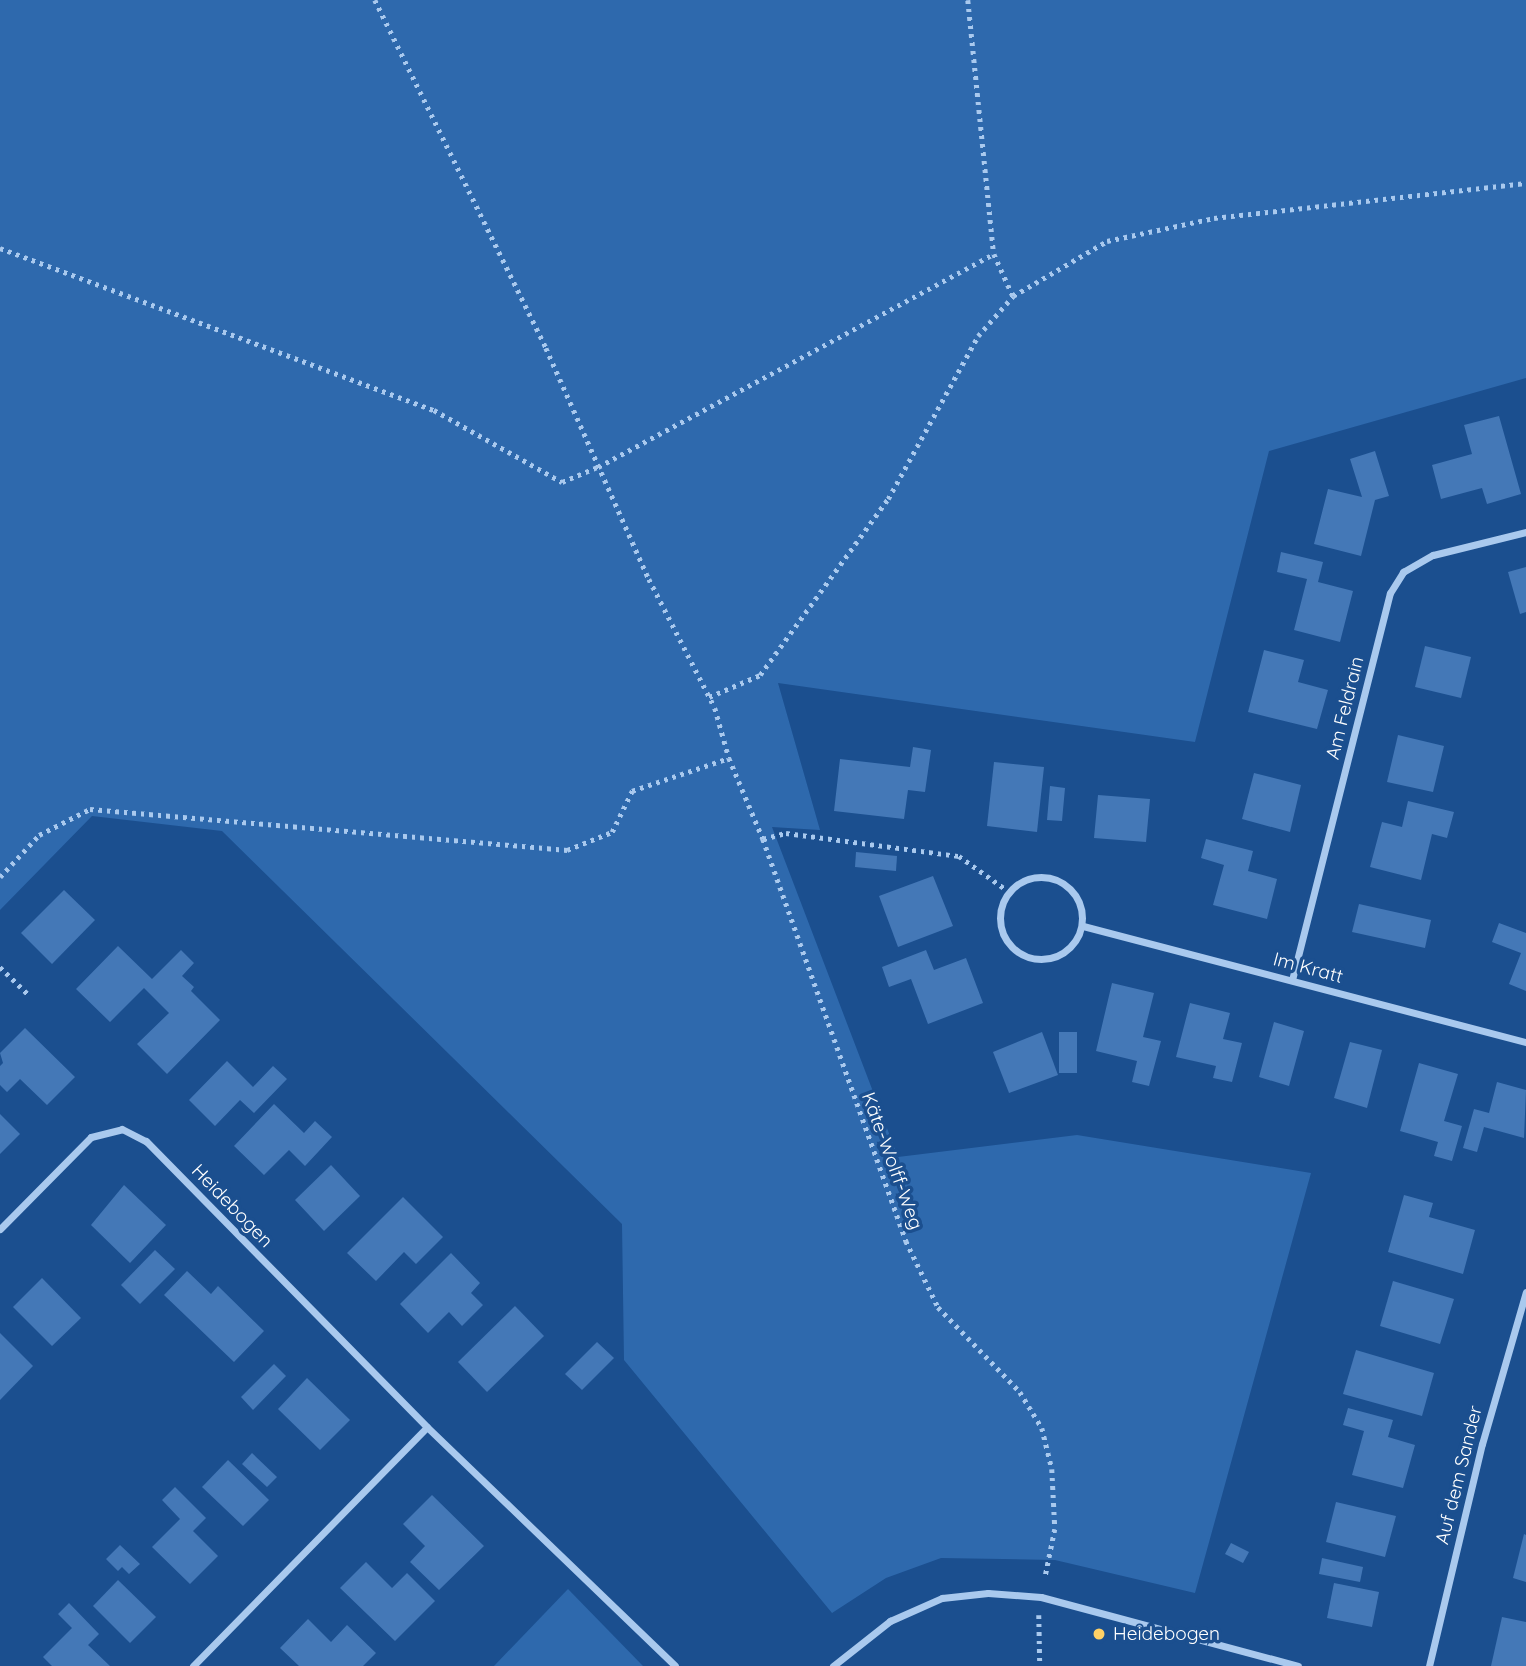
<!DOCTYPE html>
<html>
<head>
<meta charset="utf-8">
<style>
  body { margin:0 }
  #map { position:relative; width:1526px; height:1666px; overflow:hidden; background:#1b4f8f; font-family:Quicksand,sans-serif }
  div>[style] { position:absolute }
  .green>* { inset:0; background:#2e69ad }
  .building>* { inset:0; background:#4478b7 }
  .path>* { height:4.5px; margin-top:-2.25px; transform-origin:0; background:repeating-linear-gradient(90deg,#a9c9ee 0 3.5px,transparent 0 8.5px) }
  .minor>* { height:7px; margin:-3.5px; padding:0 3.5px; transform-origin:3.5px; border-radius:3.5px; background:#a9c9ee }
  .minor>.ring { margin:-3.5px; padding:0; box-sizing:content-box; background:none; border:7px solid #a9c9ee; border-radius:50% }
  .dots>* { width:19px; height:19px; translate:-50% -50%; box-sizing:border-box; border:4px solid #1b4f8f; border-radius:50% }
  span { translate:-50% -50%; white-space:nowrap; text-align:center; line-height:1.15; -webkit-text-stroke:7px #1b4f8f; paint-order:stroke }
  .street-label { font-size:19px; color:#fff }
  .poi-label { font-size:19px; color:#fff }
  .left { translate:0 -50%; text-align:left }
</style>
</head>
<body>
<div id="map">
  <div class="green">
    <div style="clip-path:polygon(0 0,1526px 0,1526px 378px,1269px 451px,1195px 742px,778px 683px,820px 830px,772px 827px,898px 1157px,1077px 1135px,1311px 1173px,1195px 1593px,1055px 1560px,941px 1558px,886px 1578px,832px 1613px,624px 1360px,622px 1224px,222px 831px,92px 816px,0 910px)"></div>
    <div style="clip-path:polygon(568px 1589px,643px 1666px,494px 1666px)"></div>
  </div>
  <div class="building">
    <div style="clip-path:polygon(1499px 416px,1521px 494px,1487px 504px,1482px 488px,1441px 499px,1432px 465px,1472px 454px,1464px 425px)"></div>
    <div style="clip-path:polygon(1375px 451px,1389px 496px,1375px 500px,1361px 556px,1314px 544px,1328px 489px,1362px 497px,1350px 459px)"></div>
    <div style="clip-path:polygon(1281px 552px,1323px 562px,1318px 582px,1353px 591px,1340px 642px,1294px 630px,1307px 579px,1277px 572px)"></div>
    <div style="clip-path:polygon(1526px 567px,1526px 612px,1520px 614px,1508px 572px)"></div>
    <div style="clip-path:polygon(1425px 646px,1471px 657px,1461px 698px,1415px 687px)"></div>
    <div style="clip-path:polygon(1264px 650px,1304px 660px,1298px 682px,1328px 690px,1317px 729px,1248px 712px)"></div>
    <div style="clip-path:polygon(1398px 735px,1444px 746px,1433px 792px,1387px 782px)"></div>
    <div style="clip-path:polygon(913px 747px,931px 750px,925px 792px,908px 790px,904px 819px,834px 811px,840px 759px,910px 767px)"></div>
    <div style="clip-path:polygon(994px 762px,1044px 767px,1037px 832px,987px 826px)"></div>
    <div style="clip-path:polygon(1254px 773px,1301px 785px,1290px 832px,1242px 819px)"></div>
    <div style="clip-path:polygon(1050px 786px,1065px 788px,1062px 821px,1047px 820px)"></div>
    <div style="clip-path:polygon(1098px 795px,1150px 799px,1146px 842px,1094px 838px)"></div>
    <div style="clip-path:polygon(1408px 801px,1454px 812px,1447px 838px,1432px 834px,1421px 880px,1370px 867px,1382px 822px,1402px 827px)"></div>
    <div style="clip-path:polygon(1206px 839px,1253px 851px,1248px 871px,1277px 879px,1267px 919px,1213px 905px,1224px 865px,1201px 858px)"></div>
    <div style="clip-path:polygon(856px 852px,897px 856px,896px 871px,855px 867px)"></div>
    <div style="clip-path:polygon(933px 876px,953px 926px,898px 947px,879px 896px)"></div>
    <div style="clip-path:polygon(64px 890px,95px 920px,52px 964px,21px 933px)"></div>
    <div style="clip-path:polygon(1359px 904px,1431px 920px,1425px 948px,1352px 932px)"></div>
    <div style="clip-path:polygon(1499px 923px,1526px 933px,1526px 991px,1509px 984px,1521px 953px,1492px 942px)"></div>
    <div style="clip-path:polygon(118px 946px,152px 979px,181px 950px,194px 963px,182px 976px,194px 987px,191px 991px,220px 1020px,167px 1074px,137px 1044px,169px 1013px,144px 988px,110px 1022px,76px 989px)"></div>
    <div style="clip-path:polygon(926px 950px,934px 970px,966px 958px,983px 1003px,928px 1024px,911px 979px,889px 987px,882px 967px)"></div>
    <div style="clip-path:polygon(1112px 983px,1154px 993px,1143px 1037px,1161px 1041px,1149px 1086px,1132px 1082px,1137px 1061px,1096px 1051px)"></div>
    <div style="clip-path:polygon(1190px 1003px,1230px 1013px,1223px 1039px,1242px 1043px,1232px 1082px,1213px 1078px,1216px 1066px,1176px 1057px)"></div>
    <div style="clip-path:polygon(1274px 1022px,1304px 1031px,1289px 1086px,1259px 1077px)"></div>
    <div style="clip-path:polygon(25px 1028px,75px 1077px,47px 1105px,20px 1079px,7px 1092px,0 1085px,0 1066px,3px 1063px,0 1053px)"></div>
    <div style="clip-path:polygon(1042px 1032px,1058px 1075px,1009px 1093px,993px 1052px)"></div>
    <div style="clip-path:polygon(1059px 1032px,1077px 1032px,1077px 1073px,1059px 1073px)"></div>
    <div style="clip-path:polygon(1350px 1042px,1382px 1050px,1367px 1108px,1334px 1098px)"></div>
    <div style="clip-path:polygon(227px 1061px,253px 1087px,273px 1066px,287px 1079px,254px 1113px,240px 1100px,215px 1126px,189px 1100px)"></div>
    <div style="clip-path:polygon(1419px 1063px,1458px 1074px,1444px 1121px,1462px 1126px,1452px 1161px,1434px 1156px,1438px 1142px,1400px 1131px)"></div>
    <div style="clip-path:polygon(1497px 1082px,1526px 1090px,1524px 1138px,1484px 1127px,1477px 1152px,1463px 1148px,1474px 1109px,1489px 1113px)"></div>
    <div style="clip-path:polygon(274px 1104px,304px 1133px,315px 1121px,332px 1137px,305px 1166px,289px 1150px,264px 1175px,234px 1146px)"></div>
    <div style="clip-path:polygon(0 1114px,20px 1134px,0 1154px)"></div>
    <div style="clip-path:polygon(331px 1165px,360px 1196px,324px 1231px,295px 1200px)"></div>
    <div style="clip-path:polygon(124px 1185px,166px 1225px,130px 1263px,91px 1225px)"></div>
    <div style="clip-path:polygon(1404px 1195px,1433px 1203px,1429px 1217px,1475px 1230px,1463px 1274px,1388px 1252px)"></div>
    <div style="clip-path:polygon(403px 1197px,443px 1237px,416px 1264px,404px 1252px,376px 1281px,347px 1253px)"></div>
    <div style="clip-path:polygon(155px 1250px,175px 1269px,140px 1304px,121px 1285px)"></div>
    <div style="clip-path:polygon(451px 1253px,480px 1283px,471px 1293px,483px 1305px,462px 1326px,449px 1312px,428px 1333px,400px 1304px)"></div>
    <div style="clip-path:polygon(187px 1271px,211px 1294px,218px 1286px,264px 1331px,234px 1362px,164px 1295px)"></div>
    <div style="clip-path:polygon(42px 1278px,81px 1318px,52px 1346px,13px 1307px)"></div>
    <div style="clip-path:polygon(1393px 1281px,1454px 1299px,1440px 1344px,1380px 1326px)"></div>
    <div style="clip-path:polygon(515px 1306px,544px 1336px,487px 1392px,458px 1362px)"></div>
    <div style="clip-path:polygon(0 1333px,33px 1366px,0 1400px)"></div>
    <div style="clip-path:polygon(597px 1342px,614px 1358px,582px 1390px,565px 1374px)"></div>
    <div style="clip-path:polygon(1356px 1350px,1434px 1373px,1422px 1416px,1343px 1394px)"></div>
    <div style="clip-path:polygon(274px 1364px,286px 1376px,253px 1410px,241px 1397px)"></div>
    <div style="clip-path:polygon(307px 1378px,350px 1420px,320px 1450px,278px 1409px)"></div>
    <div style="clip-path:polygon(1348px 1408px,1393px 1420px,1388px 1437px,1415px 1445px,1403px 1488px,1352px 1475px,1364px 1431px,1343px 1425px)"></div>
    <div style="clip-path:polygon(252px 1453px,277px 1477px,267px 1487px,242px 1464px)"></div>
    <div style="clip-path:polygon(228px 1460px,269px 1500px,243px 1526px,202px 1487px)"></div>
    <div style="clip-path:polygon(175px 1487px,206px 1518px,193px 1531px,218px 1556px,190px 1584px,152px 1547px,180px 1519px,162px 1500px)"></div>
    <div style="clip-path:polygon(432px 1495px,484px 1546px,439px 1590px,410px 1562px,425px 1546px,403px 1524px)"></div>
    <div style="clip-path:polygon(1336px 1502px,1396px 1516px,1385px 1557px,1326px 1542px)"></div>
    <div style="clip-path:polygon(1524px 1534px,1526px 1535px,1526px 1582px,1513px 1578px)"></div>
    <div style="clip-path:polygon(1231px 1543px,1249px 1552px,1243px 1563px,1225px 1554px)"></div>
    <div style="clip-path:polygon(120px 1545px,140px 1564px,129px 1574px,122px 1567px,118px 1571px,106px 1559px)"></div>
    <div style="clip-path:polygon(1322px 1558px,1363px 1567px,1360px 1582px,1319px 1574px)"></div>
    <div style="clip-path:polygon(366px 1562px,392px 1588px,407px 1573px,435px 1601px,395px 1641px,340px 1588px)"></div>
    <div style="clip-path:polygon(118px 1580px,156px 1617px,130px 1643px,93px 1606px)"></div>
    <div style="clip-path:polygon(1334px 1583px,1379px 1592px,1372px 1627px,1327px 1618px)"></div>
    <div style="clip-path:polygon(69px 1603px,99px 1634px,88px 1645px,110px 1666px,52px 1666px,43px 1657px,72px 1628px,58px 1614px)"></div>
    <div style="clip-path:polygon(1502px 1617px,1526px 1622px,1526px 1666px,1491px 1666px)"></div>
    <div style="clip-path:polygon(308px 1619px,331px 1642px,347px 1625px,376px 1653px,363px 1666px,299px 1666px,280px 1648px)"></div>
  </div>
  <div class="path">
    <div style="left:375px;top:0;width:388px;rotate:63.8deg"></div>
    <div style="left:546px;top:348px;width:253px;rotate:66deg"></div>
    <div style="left:649px;top:579px;width:145px;rotate:62.9deg"></div>
    <div style="left:715px;top:708px;width:52px;rotate:74.4deg"></div>
    <div style="left:729px;top:758px;width:88px;rotate:67.2deg"></div>
    <div style="left:763px;top:839px;width:427px;rotate:70.4deg"></div>
    <div style="left:906px;top:1241px;width:73px;rotate:64.1deg"></div>
    <div style="left:938px;top:1307px;width:118px;rotate:46deg"></div>
    <div style="left:1020px;top:1392px;width:42px;rotate:58.6deg"></div>
    <div style="left:1042px;top:1428px;width:42px;rotate:76.3deg"></div>
    <div style="left:1052px;top:1469px;width:60px;rotate:87.1deg"></div>
    <div style="left:1055px;top:1529px;width:50px;rotate:101.5deg"></div>
    <div style="left:968px;top:0;width:255px;rotate:84.2deg"></div>
    <div style="left:994px;top:254px;width:46px;rotate:65.7deg"></div>
    <div style="left:0;top:248px;width:463px;rotate:20.5deg"></div>
    <div style="left:434px;top:410px;width:147px;rotate:29.4deg"></div>
    <div style="left:562px;top:482px;width:39px;rotate:-23deg"></div>
    <div style="left:598px;top:467px;width:450px;rotate:-28.3deg"></div>
    <div style="left:709px;top:697px;width:56px;rotate:-23.3deg"></div>
    <div style="left:760px;top:675px;width:218px;rotate:-54deg"></div>
    <div style="left:888px;top:499px;width:186px;rotate:-61.1deg"></div>
    <div style="left:978px;top:336px;width:53px;rotate:-48.8deg"></div>
    <div style="left:1013px;top:296px;width:109px;rotate:-30.3deg"></div>
    <div style="left:1107px;top:241px;width:109px;rotate:-12.1deg"></div>
    <div style="left:1214px;top:218px;width:314px;rotate:-6.4deg"></div>
    <div style="left:763px;top:839px;width:24px;rotate:-15deg"></div>
    <div style="left:786px;top:833px;width:175px;rotate:7.6deg"></div>
    <div style="left:959px;top:856px;width:60px;rotate:35.5deg"></div>
    <div style="left:0;top:877px;width:57px;rotate:-47.1deg"></div>
    <div style="left:39px;top:835px;width:57px;rotate:-27deg"></div>
    <div style="left:90px;top:809px;width:479px;rotate:4.9deg"></div>
    <div style="left:567px;top:850px;width:48px;rotate:-21.8deg"></div>
    <div style="left:612px;top:832px;width:46px;rotate:-64deg"></div>
    <div style="left:632px;top:791px;width:102px;rotate:-18.8deg"></div>
    <div style="left:0;top:967px;width:42px;rotate:44deg"></div>
    <div style="left:1039px;top:1615px;width:51px;rotate:88.9deg"></div>
  </div>
  <div class="minor">
    <div class="ring" style="left:1000px;top:877px;width:75px;height:75px"></div>
    <div style="left:1083px;top:926px;width:458px;rotate:14.7deg"></div>
    <div style="left:1292px;top:980px;width:399px;rotate:-75.8deg"></div>
    <div style="left:1390px;top:593px;width:25px;rotate:-58deg"></div>
    <div style="left:1403px;top:572px;width:34px;rotate:-30deg"></div>
    <div style="left:1433px;top:555px;width:96px;rotate:-13.9deg"></div>
    <div style="left:0;top:1229px;width:129px;rotate:-45.3deg"></div>
    <div style="left:91px;top:1137px;width:32px;rotate:-14deg"></div>
    <div style="left:122px;top:1129px;width:27px;rotate:27deg"></div>
    <div style="left:146px;top:1141px;width:401px;rotate:45.5deg"></div>
    <div style="left:427px;top:1427px;width:344px;rotate:43.9deg"></div>
    <div style="left:193px;top:1666px;width:334px;rotate:-45.6deg"></div>
    <div style="left:833px;top:1666px;width:73px;rotate:-38.3deg"></div>
    <div style="left:890px;top:1621px;width:57px;rotate:-23.9deg"></div>
    <div style="left:942px;top:1598px;width:46px;rotate:-6.2deg"></div>
    <div style="left:988px;top:1593px;width:53px;rotate:4.3deg"></div>
    <div style="left:1041px;top:1597px;width:266px;rotate:15deg"></div>
    <div style="left:1429px;top:1666px;width:228px;rotate:-76.6deg"></div>
    <div style="left:1482px;top:1444px;width:158px;rotate:-73.9deg"></div>
  </div>
  <div class="dots">
    <div style="left:1099px;top:1634px;background:#ffd166"></div>
  </div>
  <div class="street-label">
    <span style="left:1345px;top:708px;rotate:-76deg">Am Feldrain</span>
    <span style="left:1308px;top:968px;rotate:15deg">Im Kratt</span>
    <span style="left:892px;top:1161px;rotate:70deg">Käte-Wolff-Weg</span>
    <span style="left:232px;top:1206px;rotate:46deg">Heidebogen</span>
    <span style="left:1459px;top:1475px;rotate:-76deg">Auf dem Sander</span>
  </div>
  <div class="poi-label">
    <span class="left" style="left:1113px;top:1634px">Heidebogen</span>
  </div>
</div>
</body>
</html>
